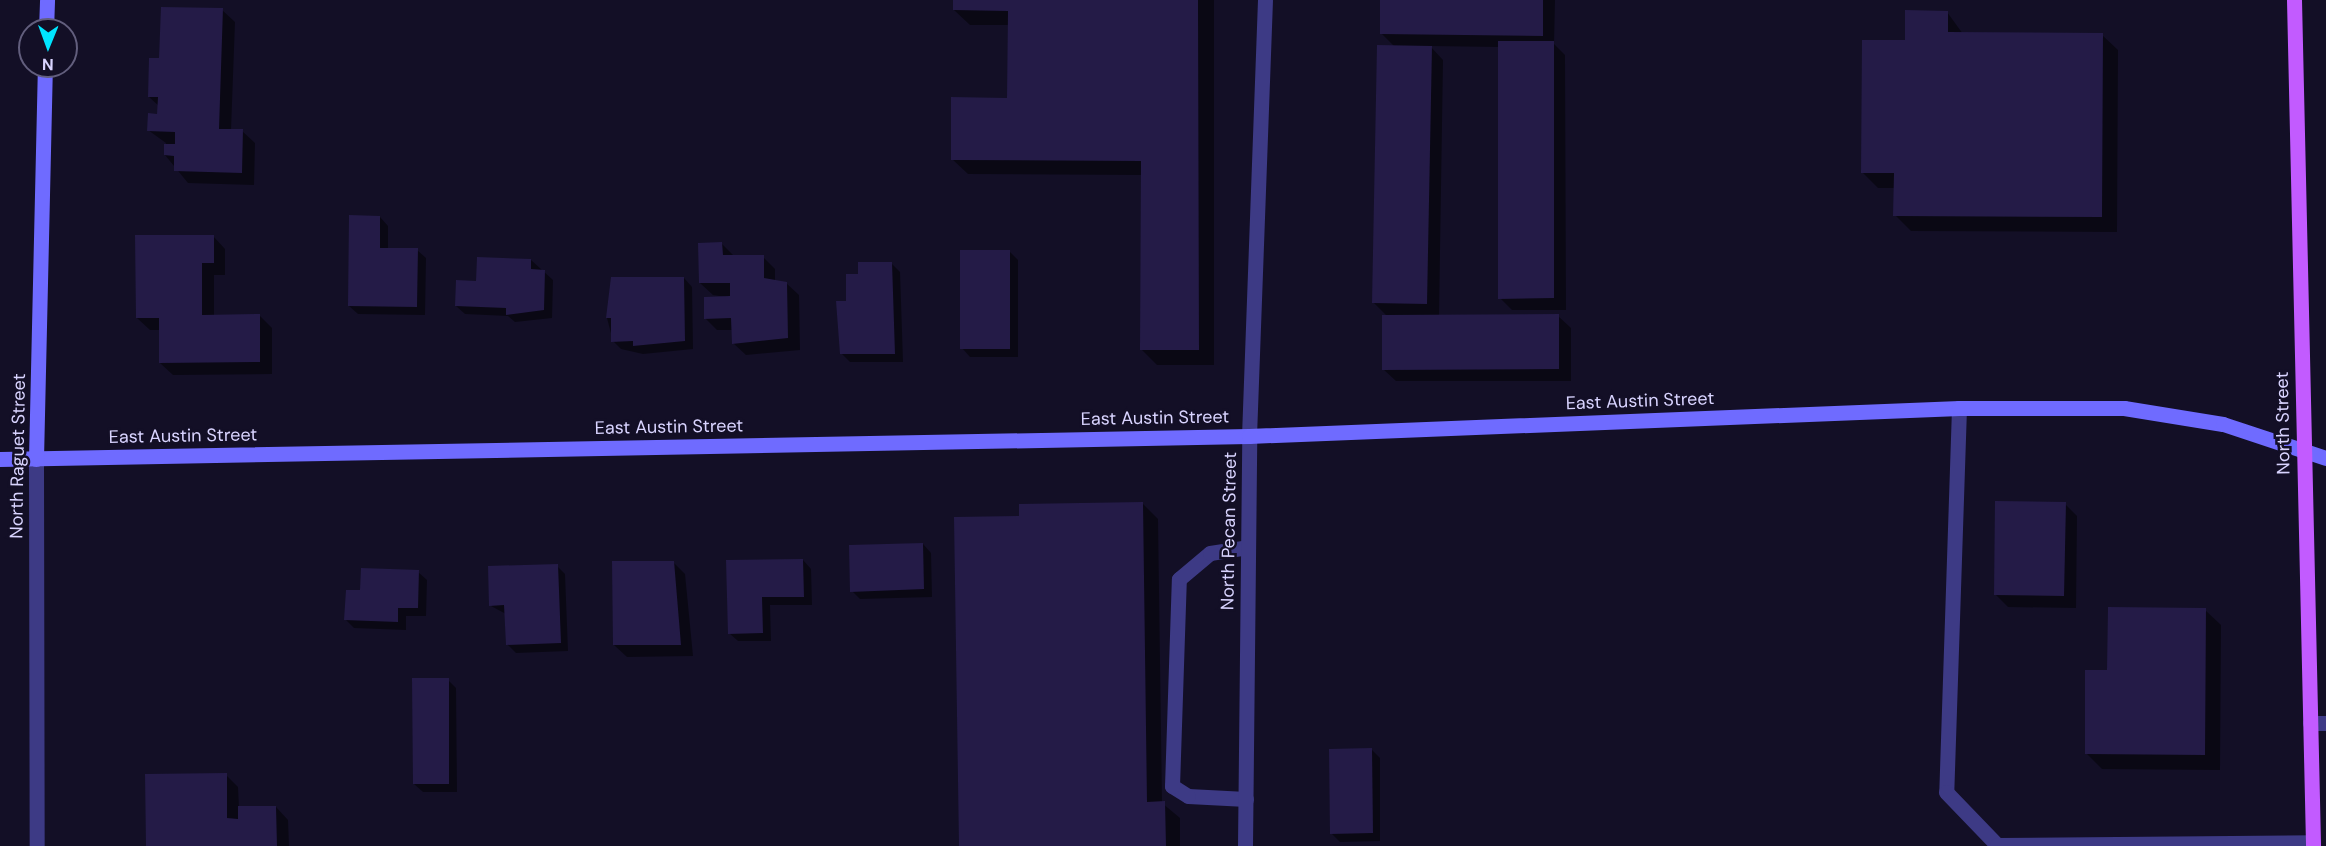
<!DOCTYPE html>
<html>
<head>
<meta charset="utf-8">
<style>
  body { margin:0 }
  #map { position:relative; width:2326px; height:846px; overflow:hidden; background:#130f26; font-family:"DM Sans",sans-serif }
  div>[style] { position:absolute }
  .shadow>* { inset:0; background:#0007 }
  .building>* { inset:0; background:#241b47 }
  .lane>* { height:15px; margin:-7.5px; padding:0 7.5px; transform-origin:7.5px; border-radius:7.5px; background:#3d3a85 }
  .street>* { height:15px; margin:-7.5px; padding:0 7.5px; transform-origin:7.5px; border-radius:7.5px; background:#3d3a85 }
  .secondary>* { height:15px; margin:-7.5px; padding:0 7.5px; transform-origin:7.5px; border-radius:7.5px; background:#6f6bff }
  .primary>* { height:15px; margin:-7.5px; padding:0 7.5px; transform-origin:7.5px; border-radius:7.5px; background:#c25bff }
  span { translate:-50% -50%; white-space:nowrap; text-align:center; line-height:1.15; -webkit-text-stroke:5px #130f26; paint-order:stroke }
  .street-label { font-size:18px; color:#d9d4ff }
  .north { position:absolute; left:18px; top:18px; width:60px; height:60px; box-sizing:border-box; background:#130f26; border:2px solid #625e7d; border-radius:50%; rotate:181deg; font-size:16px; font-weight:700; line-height:24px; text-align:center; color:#d9d4ff }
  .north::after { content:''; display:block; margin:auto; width:21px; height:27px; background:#00e5ff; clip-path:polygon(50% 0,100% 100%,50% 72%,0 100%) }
</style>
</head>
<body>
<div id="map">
  <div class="shadow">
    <div style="clip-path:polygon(954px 0,1214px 0,1214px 365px,1157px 365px,1141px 349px,1142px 175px,968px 174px,952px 159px,1009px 99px,1009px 25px,970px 25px,954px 10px)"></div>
    <div style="clip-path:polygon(1382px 0,1555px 0,1554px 44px,1565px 55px,1566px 310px,1512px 310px,1500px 298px,1499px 47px,1430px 46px,1443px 60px,1439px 316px,1558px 316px,1571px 328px,1571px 381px,1396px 381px,1383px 369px,1387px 316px,1374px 303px,1395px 47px,1381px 33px)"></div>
    <div style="clip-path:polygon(222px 10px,235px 22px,231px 130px,242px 131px,255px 143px,254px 185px,188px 183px,165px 155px,166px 143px,148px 130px,159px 116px,159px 106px,149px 97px,161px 59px)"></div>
    <div style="clip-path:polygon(1947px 12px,1963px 34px,2102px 35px,2118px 50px,2117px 232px,1911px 231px,1895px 215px,1895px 188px,1878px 188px,1862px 172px,1907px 41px)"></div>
    <div style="clip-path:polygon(380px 217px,388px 226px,388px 249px,417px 250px,426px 258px,425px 315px,358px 314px,349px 306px)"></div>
    <div style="clip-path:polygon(213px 236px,225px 249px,225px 275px,214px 275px,214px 316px,259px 315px,272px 328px,272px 374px,173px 375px,160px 363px,160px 330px,150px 330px,137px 318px)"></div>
    <div style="clip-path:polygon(722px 244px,735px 257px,763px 257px,775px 269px,775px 281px,786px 283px,799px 295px,800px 350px,746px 355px,733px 343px,733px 330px,717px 330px,705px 318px,732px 298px,713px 295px,700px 283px)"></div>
    <div style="clip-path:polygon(1010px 252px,1018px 260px,1018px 357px,970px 357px,962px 348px)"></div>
    <div style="clip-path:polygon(531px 260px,553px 280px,552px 318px,515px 322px,508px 316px,465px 314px,456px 306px,478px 283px)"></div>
    <div style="clip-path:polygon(891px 263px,900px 272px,903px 362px,850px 362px,841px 353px,847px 303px,859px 276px)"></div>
    <div style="clip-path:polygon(684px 278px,692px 287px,693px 349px,643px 354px,621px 349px,613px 341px,607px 318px)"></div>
    <div style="clip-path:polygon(1142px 503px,1158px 519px,1162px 803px,1180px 818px,1180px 846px,961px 846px)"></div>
    <div style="clip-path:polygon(2065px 504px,2077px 516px,2076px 608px,2008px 607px,1995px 594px)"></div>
    <div style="clip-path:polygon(923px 544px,931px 553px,932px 597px,860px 599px,852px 591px)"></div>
    <div style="clip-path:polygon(803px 560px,811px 569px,812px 605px,770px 605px,771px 641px,738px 641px,729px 633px,728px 562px)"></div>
    <div style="clip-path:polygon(673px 562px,685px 574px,693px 656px,627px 657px,614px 645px)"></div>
    <div style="clip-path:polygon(557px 566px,565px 574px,568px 651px,516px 653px,507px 644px,506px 614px,491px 606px)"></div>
    <div style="clip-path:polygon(418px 572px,427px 580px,426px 616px,406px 616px,406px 630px,354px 628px,346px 620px,361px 592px)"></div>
    <div style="clip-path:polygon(2205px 610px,2221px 625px,2220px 770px,2102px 769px,2086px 753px,2109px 672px)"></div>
    <div style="clip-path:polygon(448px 680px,456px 688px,457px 792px,423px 792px,414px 784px)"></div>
    <div style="clip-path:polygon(1372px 750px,1380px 758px,1380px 841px,1340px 842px,1331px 833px)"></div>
    <div style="clip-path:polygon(226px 775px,238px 787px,239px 808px,276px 807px,288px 820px,289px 846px,148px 846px)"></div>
  </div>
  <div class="building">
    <div style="clip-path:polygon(953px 0,1198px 0,1199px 350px,1140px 350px,1141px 161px,951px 160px,951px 97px,1007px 98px,1008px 11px,953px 10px)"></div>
    <div style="clip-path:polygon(1380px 0,1543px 0,1543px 36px,1380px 34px)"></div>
    <div style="clip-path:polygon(161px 7px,223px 8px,219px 129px,243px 129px,242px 173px,174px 171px,174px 156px,164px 155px,164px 144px,175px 144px,175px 132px,147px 131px,148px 113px,157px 114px,158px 97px,148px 97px,149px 58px,159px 58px)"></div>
    <div style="clip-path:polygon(1905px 10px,1948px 11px,1948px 32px,2103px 33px,2102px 217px,1893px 216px,1894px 173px,1861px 173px,1862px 40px,1905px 40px)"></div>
    <div style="clip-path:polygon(1498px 41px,1554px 41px,1554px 298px,1498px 299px)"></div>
    <div style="clip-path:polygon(1377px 45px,1432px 46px,1427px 304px,1372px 303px)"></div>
    <div style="clip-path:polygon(349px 215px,380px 216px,380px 248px,418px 248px,417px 307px,348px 306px)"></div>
    <div style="clip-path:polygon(135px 235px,214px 235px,214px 263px,202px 263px,202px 315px,260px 314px,260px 362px,159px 363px,159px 318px,136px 318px)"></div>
    <div style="clip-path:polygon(722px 242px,723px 255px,764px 255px,764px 278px,787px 282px,788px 338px,732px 344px,731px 318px,704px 319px,704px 297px,730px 296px,730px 283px,699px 283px,698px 243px)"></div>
    <div style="clip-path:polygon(960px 250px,1010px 250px,1010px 349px,960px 349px)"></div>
    <div style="clip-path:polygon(477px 257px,531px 259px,531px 269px,545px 270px,544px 310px,506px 315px,506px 308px,455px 306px,456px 280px,476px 281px)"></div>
    <div style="clip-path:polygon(858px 262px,892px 262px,895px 354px,840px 354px,836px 301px,846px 301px,846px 274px,858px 274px)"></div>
    <div style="clip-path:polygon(611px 277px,684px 277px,685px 341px,633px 346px,633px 341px,611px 342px,611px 318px,606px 318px)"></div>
    <div style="clip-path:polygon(1559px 314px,1559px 369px,1382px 370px,1382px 315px)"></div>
    <div style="clip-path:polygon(1995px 501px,2066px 502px,2064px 596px,1994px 595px)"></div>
    <div style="clip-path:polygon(1143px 502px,1147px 802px,1165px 801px,1166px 846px,959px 846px,954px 517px,1019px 516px,1019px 504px)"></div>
    <div style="clip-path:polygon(923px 543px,924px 589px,850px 592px,849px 545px)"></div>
    <div style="clip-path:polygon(803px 559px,804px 597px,762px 597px,763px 633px,728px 634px,726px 560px)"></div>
    <div style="clip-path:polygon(612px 561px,674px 561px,681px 645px,613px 645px)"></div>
    <div style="clip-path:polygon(558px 564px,561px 643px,506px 645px,504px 605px,489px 606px,488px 566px)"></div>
    <div style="clip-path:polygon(361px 568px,419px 570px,418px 608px,398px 608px,398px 622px,344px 620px,346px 590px,360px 590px)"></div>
    <div style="clip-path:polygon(2108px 607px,2206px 608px,2205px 755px,2085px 754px,2085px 670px,2107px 670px)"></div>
    <div style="clip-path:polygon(412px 678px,449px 678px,449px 784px,413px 784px)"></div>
    <div style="clip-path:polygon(1372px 748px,1373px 833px,1330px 834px,1329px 749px)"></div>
    <div style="clip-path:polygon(227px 773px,227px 818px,238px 819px,238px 806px,276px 806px,277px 846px,146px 846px,145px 774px)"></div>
  </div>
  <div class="lane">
    <div style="left:1959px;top:408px;width:384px;rotate:91.9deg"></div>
    <div style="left:1946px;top:792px;width:74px;rotate:46.1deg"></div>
    <div style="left:1997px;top:845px;width:316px;rotate:-0.5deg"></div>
    <div style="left:2310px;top:723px;width:16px"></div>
    <div style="left:1246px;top:799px;width:58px;rotate:-177deg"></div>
    <div style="left:1188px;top:796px;width:19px;rotate:-148deg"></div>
    <div style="left:1172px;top:786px;width:207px;rotate:-88.1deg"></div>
    <div style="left:1179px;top:579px;width:40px;rotate:-40deg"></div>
    <div style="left:1210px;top:553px;width:38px;rotate:-9deg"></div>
  </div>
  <div class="street">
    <div style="left:36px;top:459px;width:387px;rotate:89.9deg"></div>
    <div style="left:1245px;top:846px;width:410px;rotate:-89.4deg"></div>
    <div style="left:1249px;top:436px;width:436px;rotate:-87.9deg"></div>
  </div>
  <div class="secondary">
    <div style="left:46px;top:30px;width:30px;rotate:-88deg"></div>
    <div style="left:0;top:459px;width:1249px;rotate:-1.05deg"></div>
    <div style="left:1249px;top:436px;width:711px;rotate:-2.26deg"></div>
    <div style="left:1959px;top:408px;width:165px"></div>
    <div style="left:2124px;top:408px;width:100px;rotate:9.2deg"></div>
    <div style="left:2223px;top:424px;width:108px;rotate:18.3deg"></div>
    <div style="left:36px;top:459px;width:393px;rotate:-88.7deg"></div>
  </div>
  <div class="primary">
    <div style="left:2294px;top:0;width:846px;rotate:88.71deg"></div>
  </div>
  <div class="street-label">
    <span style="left:1640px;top:401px;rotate:-2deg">East Austin Street</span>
    <span style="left:1155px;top:418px;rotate:-1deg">East Austin Street</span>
    <span style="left:2283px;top:423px;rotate:-91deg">North Street</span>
    <span style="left:669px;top:427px;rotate:-1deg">East Austin Street</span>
    <span style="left:183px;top:436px;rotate:-1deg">East Austin Street</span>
    <span style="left:18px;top:456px;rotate:-89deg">North Raguet Street</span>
    <span style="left:1229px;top:531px;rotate:-89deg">North Pecan Street</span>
  </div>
  <div class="north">N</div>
</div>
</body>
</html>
